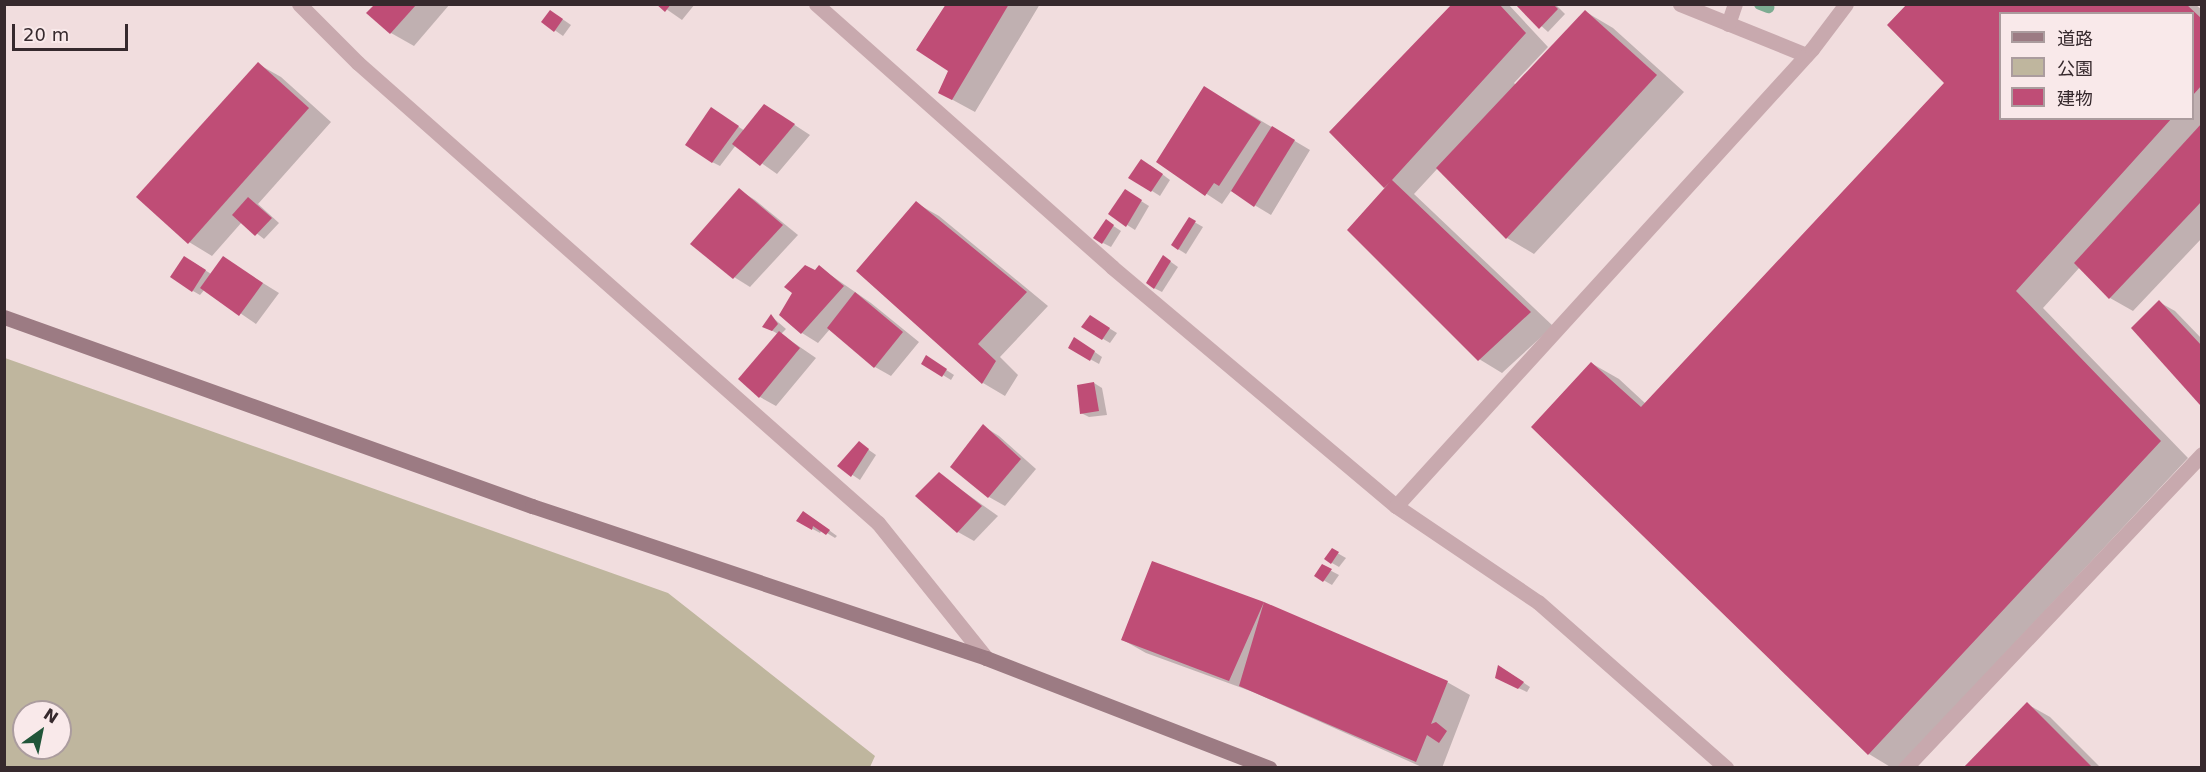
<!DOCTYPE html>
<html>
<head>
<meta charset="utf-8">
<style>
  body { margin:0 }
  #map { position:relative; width:2206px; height:772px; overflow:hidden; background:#f1ddde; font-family:"DejaVu Sans","Noto Sans JP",sans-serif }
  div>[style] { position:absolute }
  .green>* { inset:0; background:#bfb69e }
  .shadow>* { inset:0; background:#0003 }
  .stream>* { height:12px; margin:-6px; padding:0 6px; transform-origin:6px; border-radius:6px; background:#7dac92 }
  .building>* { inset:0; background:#bf4d76 }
  .street>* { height:15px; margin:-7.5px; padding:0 7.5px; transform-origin:7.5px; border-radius:7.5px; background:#c8a9ae }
  .secondary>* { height:15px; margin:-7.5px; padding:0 7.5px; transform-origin:7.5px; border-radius:7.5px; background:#9c7b83 }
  span { translate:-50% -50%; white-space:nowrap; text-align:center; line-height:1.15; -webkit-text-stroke:4.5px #f9e9ea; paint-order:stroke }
  .frame { position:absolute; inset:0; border:6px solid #36292d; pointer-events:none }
  .legend { position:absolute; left:1999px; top:12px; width:195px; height:108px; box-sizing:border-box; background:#f9e9ea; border:2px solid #ab9c9e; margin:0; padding:8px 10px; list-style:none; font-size:18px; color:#36292d }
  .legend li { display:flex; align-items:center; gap:12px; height:30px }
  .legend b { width:30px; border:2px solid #ab9c9e }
  .north { position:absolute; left:12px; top:700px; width:60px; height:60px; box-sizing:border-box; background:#f9e9ea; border:2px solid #ab9c9e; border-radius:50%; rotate:33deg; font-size:16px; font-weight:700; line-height:24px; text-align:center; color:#36292d }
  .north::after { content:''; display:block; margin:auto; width:21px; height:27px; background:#215539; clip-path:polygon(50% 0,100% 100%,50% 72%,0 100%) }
  .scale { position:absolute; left:12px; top:24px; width:116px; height:27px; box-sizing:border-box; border:3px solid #36292d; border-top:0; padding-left:8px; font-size:18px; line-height:21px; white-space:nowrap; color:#36292d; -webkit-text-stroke:4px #f9e9ea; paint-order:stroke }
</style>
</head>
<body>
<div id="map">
  <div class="green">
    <div style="clip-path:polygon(evenodd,5px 358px,668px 593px,875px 756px,870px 767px,5px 767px,5px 358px,24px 712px,60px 712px,60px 748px,24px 748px,24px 712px)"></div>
  </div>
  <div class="shadow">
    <div style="clip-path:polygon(376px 4px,450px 4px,414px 46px,391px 33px,368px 13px)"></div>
    <div style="clip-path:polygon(659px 4px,695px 4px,682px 20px)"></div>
    <div style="clip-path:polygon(947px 4px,1040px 4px,975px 112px,940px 93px,950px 71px)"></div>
    <div style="clip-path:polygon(1454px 4px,1508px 4px,1548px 47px,1514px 83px,1516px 85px,1586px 12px,1613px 28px,1684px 92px,1534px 254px,1507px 238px,1438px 168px,1414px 194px,1553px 326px,1502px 373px,1479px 359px,1386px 189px,1331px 132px)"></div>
    <div style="clip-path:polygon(1517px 4px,1555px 4px,1565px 14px,1548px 32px)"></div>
    <div style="clip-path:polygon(evenodd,1909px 4px,2195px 4px,2202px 10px,2202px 238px,2133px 311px,2110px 298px,2080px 267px,2043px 308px,2188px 458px,1898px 768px,1892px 768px,1869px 754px,1591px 363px,1619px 379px,1646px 404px,1946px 83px,1909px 4px,2000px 14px,2192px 14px,2192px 118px,2000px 118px,2000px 14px)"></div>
    <div style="clip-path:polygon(558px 16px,571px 25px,563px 36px,543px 22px)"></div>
    <div style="clip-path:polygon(258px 64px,281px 77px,331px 122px,258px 204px,279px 223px,264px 239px,242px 222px,212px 256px,189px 242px)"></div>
    <div style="clip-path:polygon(1221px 97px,1310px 150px,1271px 215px,1231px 191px,1222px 204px,1158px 162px)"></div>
    <div style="clip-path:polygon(719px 114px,745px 131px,781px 116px,810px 135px,777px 174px,736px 145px,720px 166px,712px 162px)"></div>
    <div style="clip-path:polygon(1150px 165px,1170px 180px,1160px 196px,1130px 177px)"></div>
    <div style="clip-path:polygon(739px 190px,755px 200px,798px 235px,750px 287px,734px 277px)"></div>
    <div style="clip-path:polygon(1133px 196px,1149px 206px,1135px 230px,1110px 214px)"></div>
    <div style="clip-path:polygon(916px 203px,939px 216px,1048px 306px,1000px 357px,1018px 375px,1005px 396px,983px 383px,858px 270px)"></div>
    <div style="clip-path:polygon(1189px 219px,1203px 227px,1186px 254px,1178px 249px)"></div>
    <div style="clip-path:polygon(1106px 221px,1121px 231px,1111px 247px,1103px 243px)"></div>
    <div style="clip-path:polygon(1164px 257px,1178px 267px,1162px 292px,1154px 288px)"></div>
    <div style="clip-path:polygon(223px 258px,279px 293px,256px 324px,205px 289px,200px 295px,193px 291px,193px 262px,211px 274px)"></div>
    <div style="clip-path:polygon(819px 267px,871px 303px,919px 342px,891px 376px,875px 367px,830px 329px,818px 343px,802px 333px,781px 315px)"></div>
    <div style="clip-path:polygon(2159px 302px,2175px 311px,2202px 339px,2202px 404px,2133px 329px)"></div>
    <div style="clip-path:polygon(771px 316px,786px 329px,781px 334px,816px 358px,776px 406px,760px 397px,740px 379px,778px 334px,764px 326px)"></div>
    <div style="clip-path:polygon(1091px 317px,1117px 333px,1110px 343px,1083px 327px)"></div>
    <div style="clip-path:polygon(1082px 343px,1102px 357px,1099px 364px,1070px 348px)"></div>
    <div style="clip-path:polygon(934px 362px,954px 375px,951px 380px,923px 363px)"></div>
    <div style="clip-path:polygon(1094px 383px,1102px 388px,1107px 415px,1089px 417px,1081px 413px)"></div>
    <div style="clip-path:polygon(983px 426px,999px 436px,1036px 469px,1005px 506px,989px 497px)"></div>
    <div style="clip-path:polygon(859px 443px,876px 455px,860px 480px,839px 466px)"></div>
    <div style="clip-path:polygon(939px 474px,998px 516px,974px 541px,958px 532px)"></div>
    <div style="clip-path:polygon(811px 517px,837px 536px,835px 538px,822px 530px,820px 533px,798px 521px)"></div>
    <div style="clip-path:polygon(1332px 550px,1346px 558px,1339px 567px,1332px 563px)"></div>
    <div style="clip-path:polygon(1152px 563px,1264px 603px,1447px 682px,1470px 695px,1442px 768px,1424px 768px,1253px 692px,1146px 653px,1123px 640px)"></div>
    <div style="clip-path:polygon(1322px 566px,1339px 575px,1332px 585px,1316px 576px)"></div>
    <div style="clip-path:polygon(1506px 671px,1530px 687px,1527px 692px,1505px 682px)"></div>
    <div style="clip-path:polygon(2027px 704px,2050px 717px,2101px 768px,1965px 768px)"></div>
  </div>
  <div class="stream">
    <div style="left:1760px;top:4px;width:9px;rotate:21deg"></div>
  </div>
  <div class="building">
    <div style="clip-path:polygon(656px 4px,671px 4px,665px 12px)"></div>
    <div style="clip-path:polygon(946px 4px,1009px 4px,952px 100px,938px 93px,948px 71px,916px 50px)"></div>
    <div style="clip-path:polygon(1452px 4px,1499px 4px,1526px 33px,1392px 180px,1531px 312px,1478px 361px,1347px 230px,1390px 182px,1384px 188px,1329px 132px)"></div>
    <div style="clip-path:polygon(1515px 4px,1553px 4px,1558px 9px,1539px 29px)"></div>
    <div style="clip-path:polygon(1907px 4px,2186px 4px,2202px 19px,2202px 85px,2193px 95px,2193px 14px,2000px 14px,2000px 118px,2172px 118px,2016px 291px,2161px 441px,1868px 755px,1531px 427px,1591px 362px,1641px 407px,1944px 83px,1887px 25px)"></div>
    <div style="clip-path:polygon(374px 5px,416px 5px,390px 34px,366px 13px)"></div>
    <div style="clip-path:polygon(550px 10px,563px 19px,554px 32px,541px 22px)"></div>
    <div style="clip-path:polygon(1585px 10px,1657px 75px,1506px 239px,1436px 168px)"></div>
    <div style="clip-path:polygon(258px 62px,309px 108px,188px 244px,136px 197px)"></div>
    <div style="clip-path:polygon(1204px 86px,1261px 122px,1219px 186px,1214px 183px,1205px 196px,1156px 162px)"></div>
    <div style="clip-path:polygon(764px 104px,795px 124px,760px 166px,732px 144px)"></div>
    <div style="clip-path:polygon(711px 107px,739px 126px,712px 163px,685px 145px)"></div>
    <div style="clip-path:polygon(2202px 123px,2202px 201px,2109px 299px,2074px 263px)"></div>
    <div style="clip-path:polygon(1272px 126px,1295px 140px,1254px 207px,1231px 191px)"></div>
    <div style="clip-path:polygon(1141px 159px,1163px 174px,1151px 192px,1128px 178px)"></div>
    <div style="clip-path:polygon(739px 188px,783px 225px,733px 279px,690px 244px)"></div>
    <div style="clip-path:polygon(1125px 189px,1142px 200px,1126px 227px,1108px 214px)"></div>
    <div style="clip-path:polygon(248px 197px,272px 218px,255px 236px,232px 215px)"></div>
    <div style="clip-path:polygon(916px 201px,1027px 292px,978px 344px,996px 361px,982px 384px,856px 271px)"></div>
    <div style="clip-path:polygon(1189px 217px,1196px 221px,1178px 250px,1171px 245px)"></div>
    <div style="clip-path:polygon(1106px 219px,1114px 225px,1102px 244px,1093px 238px)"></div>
    <div style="clip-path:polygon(1163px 255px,1171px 261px,1154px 289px,1146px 283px)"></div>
    <div style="clip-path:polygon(184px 256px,206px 270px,192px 292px,170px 277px)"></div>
    <div style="clip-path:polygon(223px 256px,263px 283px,239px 316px,200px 288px)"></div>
    <div style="clip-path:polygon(805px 265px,815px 270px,819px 265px,844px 286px,801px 334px,779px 315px,792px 293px,784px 287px)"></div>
    <div style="clip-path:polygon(855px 292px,903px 332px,874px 368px,827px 328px)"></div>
    <div style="clip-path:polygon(2159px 300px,2202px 346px,2200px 405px,2131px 328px)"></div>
    <div style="clip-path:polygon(771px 314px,778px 324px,772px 331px,762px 327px)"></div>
    <div style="clip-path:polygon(1090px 315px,1110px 328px,1102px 340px,1081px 327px)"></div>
    <div style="clip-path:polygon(779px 331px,800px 348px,759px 398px,738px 379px)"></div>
    <div style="clip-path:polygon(1074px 337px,1095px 351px,1090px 361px,1068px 348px)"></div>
    <div style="clip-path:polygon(926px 355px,947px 369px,942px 377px,921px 364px)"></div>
    <div style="clip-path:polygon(1094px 382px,1099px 411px,1080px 414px,1077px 385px)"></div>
    <div style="clip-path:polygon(983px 424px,1021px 459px,988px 498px,950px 467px)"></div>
    <div style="clip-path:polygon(859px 441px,869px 449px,851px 477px,837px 466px)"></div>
    <div style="clip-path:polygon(939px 472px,982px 506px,957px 533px,915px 496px)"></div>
    <div style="clip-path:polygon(803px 511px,830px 530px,826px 535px,813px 526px,812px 530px,796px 521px)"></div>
    <div style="clip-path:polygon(1332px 548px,1339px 552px,1331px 564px,1324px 559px)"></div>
    <div style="clip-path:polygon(1152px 561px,1264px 602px,1448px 681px,1431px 724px,1436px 722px,1447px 731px,1439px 743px,1427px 735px,1416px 762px,1239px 686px,1264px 602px,1229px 681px,1121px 640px)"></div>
    <div style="clip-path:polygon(1322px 564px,1332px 569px,1323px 582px,1314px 576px)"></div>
    <div style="clip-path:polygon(1498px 665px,1524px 682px,1518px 689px,1495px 678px)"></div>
    <div style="clip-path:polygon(2027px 702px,2093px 768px,1963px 768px)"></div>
  </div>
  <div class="street">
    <div style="left:299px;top:4px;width:83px;rotate:45deg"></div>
    <div style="left:358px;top:63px;width:694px;rotate:41.5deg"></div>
    <div style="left:878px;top:523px;width:173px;rotate:51.3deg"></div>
    <div style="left:816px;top:4px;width:396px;rotate:41.6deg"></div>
    <div style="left:1112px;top:267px;width:371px;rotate:40.1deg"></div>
    <div style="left:1396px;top:506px;width:171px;rotate:34.1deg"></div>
    <div style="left:1538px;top:602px;width:251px;rotate:41.4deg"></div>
    <div style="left:1680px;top:4px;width:136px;rotate:22deg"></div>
    <div style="left:1728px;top:24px;width:21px;rotate:-71deg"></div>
    <div style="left:1396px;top:506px;width:618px;rotate:-47.69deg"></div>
    <div style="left:1812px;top:49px;width:56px;rotate:-52.9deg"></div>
    <div style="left:1905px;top:768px;width:432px;rotate:-46.6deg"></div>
  </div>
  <div class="secondary">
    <div style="left:4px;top:317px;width:561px;rotate:19.7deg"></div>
    <div style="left:532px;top:506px;width:479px;rotate:18.5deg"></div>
    <div style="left:986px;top:658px;width:304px;rotate:21.2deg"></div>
  </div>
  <div class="frame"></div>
  <ul class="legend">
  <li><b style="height:8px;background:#9c7b83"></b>道路</li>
  <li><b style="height:16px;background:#bfb69e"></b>公園</li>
  <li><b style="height:16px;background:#bf4d76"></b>建物</li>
  </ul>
  <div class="north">N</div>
  <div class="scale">20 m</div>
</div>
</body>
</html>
